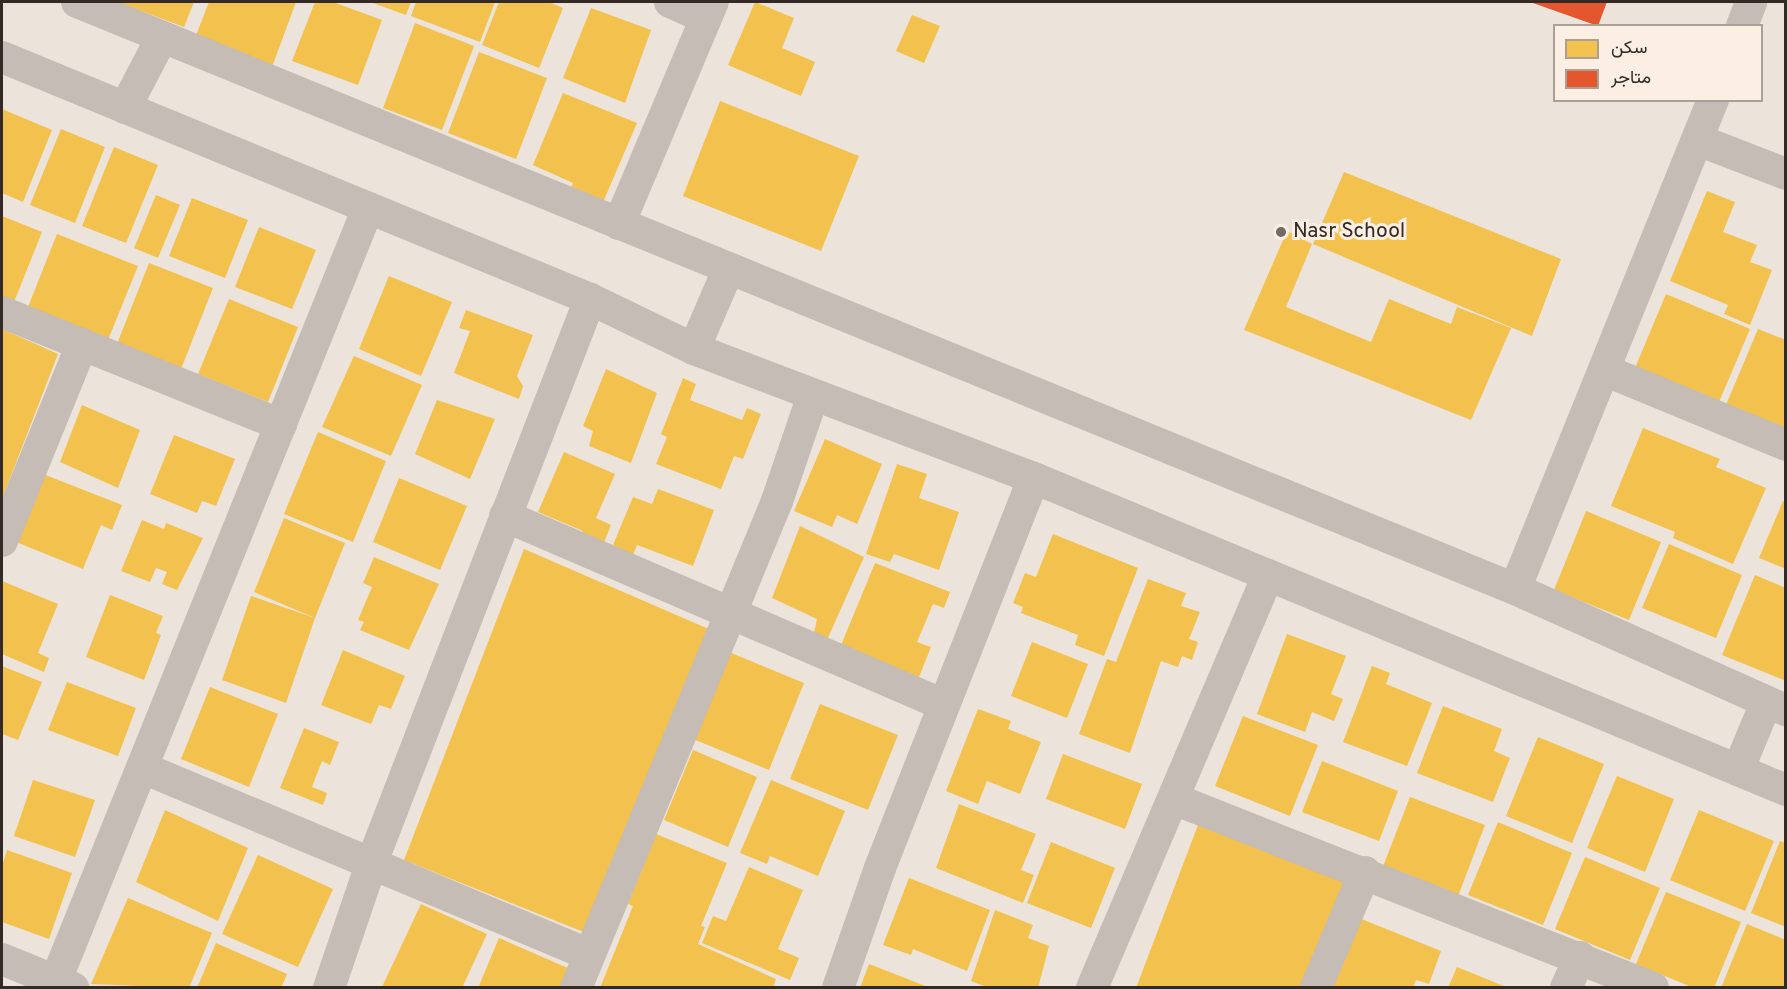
<!DOCTYPE html>
<html>
<head>
<meta charset="utf-8">
<style>
  body { margin:0 }
  #map { position:relative; width:1787px; height:989px; overflow:hidden; background:#ece4db; font-family:Overpass,Vazirmatn,sans-serif }
  div>[style] { position:absolute }
  .homes>* { inset:0; background:#f2c14e }
  .shops>* { inset:0; background:#e4572e }
  .minor>* { height:32px; margin:-16px; padding:0 16px; transform-origin:16px; border-radius:16px; background:#c4bcb5 }
  .dots>* { width:16px; height:16px; translate:-50% -50%; box-sizing:border-box; border:3px solid #faefe2; border-radius:50% }
  span { translate:-50% -50%; white-space:nowrap; text-align:center; line-height:1.15; -webkit-text-stroke:6px #faefe2; paint-order:stroke }
  .poi-label { font-size:21px; color:#342924 }
  .left { translate:0 -50%; text-align:left }
  .frame { position:absolute; inset:0; border:3px solid #342924; pointer-events:none }
  .legend { position:absolute; left:1553px; top:24px; width:210px; height:78px; box-sizing:border-box; background:#faefe2; border:2px solid #aba096; margin:0; padding:8px 10px; list-style:none; font-size:18px; color:#342924 }
  .legend li { display:flex; align-items:center; gap:12px; height:30px }
  .legend b { width:30px; border:2px solid #aba096 }
</style>
</head>
<body>
<div id="map">
  <div class="homes">
    <div style="clip-path:polygon(117px 2px,194px 2px,184px 27px)"></div>
    <div style="clip-path:polygon(209px 2px,296px 2px,272px 67px,195px 38px)"></div>
    <div style="clip-path:polygon(315px 2px,333px 2px,382px 20px,358px 85px,292px 61px)"></div>
    <div style="clip-path:polygon(370px 2px,411px 2px,406px 15px)"></div>
    <div style="clip-path:polygon(416px 2px,495px 2px,480px 42px,411px 16px)"></div>
    <div style="clip-path:polygon(499px 2px,549px 2px,563px 8px,539px 68px,482px 45px)"></div>
    <div style="clip-path:polygon(755px 2px,794px 18px,782px 48px,815px 62px,801px 96px,728px 65px)"></div>
    <div style="clip-path:polygon(591px 8px,651px 30px,625px 103px,563px 78px)"></div>
    <div style="clip-path:polygon(912px 15px,940px 26px,924px 63px,896px 51px)"></div>
    <div style="clip-path:polygon(415px 23px,474px 46px,442px 130px,383px 108px)"></div>
    <div style="clip-path:polygon(479px 52px,547px 78px,516px 159px,448px 133px)"></div>
    <div style="clip-path:polygon(563px 93px,637px 123px,601px 207px,568px 195px,573px 183px,533px 165px)"></div>
    <div style="clip-path:polygon(720px 101px,859px 156px,821px 251px,683px 196px)"></div>
    <div style="clip-path:polygon(2px 109px,52px 130px,23px 202px,2px 193px)"></div>
    <div style="clip-path:polygon(61px 129px,105px 147px,75px 223px,30px 205px)"></div>
    <div style="clip-path:polygon(114px 147px,158px 165px,126px 243px,82px 226px)"></div>
    <div style="clip-path:polygon(1344px 172px,1561px 259px,1532px 336px,1313px 244px)"></div>
    <div style="clip-path:polygon(1707px 191px,1735px 202px,1723px 232px,1757px 245px,1750px 262px,1772px 270px,1750px 325px,1724px 314px,1728px 305px,1670px 281px)"></div>
    <div style="clip-path:polygon(156px 195px,180px 205px,158px 258px,134px 248px)"></div>
    <div style="clip-path:polygon(192px 198px,248px 220px,225px 278px,169px 256px)"></div>
    <div style="clip-path:polygon(2px 216px,42px 232px,14px 302px,2px 297px)"></div>
    <div style="clip-path:polygon(259px 227px,316px 250px,292px 309px,235px 287px)"></div>
    <div style="clip-path:polygon(1287px 231px,1312px 244px,1286px 307px,1371px 342px,1389px 299px,1451px 324px,1457px 307px,1511px 328px,1471px 420px,1244px 330px)"></div>
    <div style="clip-path:polygon(57px 234px,138px 266px,108px 340px,28px 307px)"></div>
    <div style="clip-path:polygon(149px 263px,213px 288px,179px 374px,115px 349px)"></div>
    <div style="clip-path:polygon(389px 276px,452px 302px,421px 376px,359px 349px)"></div>
    <div style="clip-path:polygon(1666px 294px,1750px 329px,1719px 402px,1635px 368px)"></div>
    <div style="clip-path:polygon(229px 299px,298px 327px,268px 402px,198px 374px)"></div>
    <div style="clip-path:polygon(466px 310px,533px 335px,517px 376px,523px 386px,519px 399px,454px 373px,470px 331px,459px 328px)"></div>
    <div style="clip-path:polygon(2px 329px,58px 354px,2px 499px)"></div>
    <div style="clip-path:polygon(1758px 329px,1786px 340px,1786px 429px,1726px 405px)"></div>
    <div style="clip-path:polygon(354px 356px,422px 385px,391px 456px,322px 427px)"></div>
    <div style="clip-path:polygon(606px 369px,657px 393px,631px 463px,589px 446px,593px 431px,583px 426px)"></div>
    <div style="clip-path:polygon(683px 378px,696px 384px,690px 400px,742px 420px,747px 408px,761px 414px,743px 459px,734px 456px,721px 489px,656px 464px,667px 437px,661px 434px)"></div>
    <div style="clip-path:polygon(437px 400px,495px 419px,470px 479px,415px 454px)"></div>
    <div style="clip-path:polygon(82px 405px,140px 430px,118px 488px,60px 462px)"></div>
    <div style="clip-path:polygon(1643px 428px,1720px 459px,1716px 467px,1766px 488px,1733px 564px,1673px 538px,1675px 532px,1611px 506px)"></div>
    <div style="clip-path:polygon(318px 432px,386px 461px,353px 542px,284px 514px)"></div>
    <div style="clip-path:polygon(174px 435px,235px 459px,216px 506px,202px 501px,197px 513px,150px 494px)"></div>
    <div style="clip-path:polygon(825px 439px,882px 464px,857px 524px,837px 515px,832px 527px,794px 511px)"></div>
    <div style="clip-path:polygon(564px 452px,615px 474px,596px 518px,611px 525px,600px 552px,579px 543px,583px 531px,538px 512px)"></div>
    <div style="clip-path:polygon(897px 464px,927px 474px,919px 498px,959px 512px,939px 570px,894px 554px,890px 562px,866px 554px)"></div>
    <div style="clip-path:polygon(43px 474px,122px 505px,112px 530px,101px 525px,83px 569px,16px 542px)"></div>
    <div style="clip-path:polygon(399px 478px,467px 506px,440px 570px,373px 542px)"></div>
    <div style="clip-path:polygon(658px 489px,714px 510px,693px 566px,637px 545px,633px 555px,613px 545px,633px 497px,652px 504px)"></div>
    <div style="clip-path:polygon(1783px 501px,1786px 502px,1786px 569px,1759px 558px)"></div>
    <div style="clip-path:polygon(1586px 511px,1661px 542px,1629px 620px,1554px 590px)"></div>
    <div style="clip-path:polygon(284px 518px,345px 543px,315px 618px,254px 592px)"></div>
    <div style="clip-path:polygon(142px 520px,164px 529px,166px 523px,203px 538px,177px 590px,162px 584px,167px 572px,156px 568px,150px 582px,121px 571px)"></div>
    <div style="clip-path:polygon(800px 526px,864px 557px,827px 640px,814px 633px,817px 619px,772px 598px)"></div>
    <div style="clip-path:polygon(1053px 534px,1138px 568px,1104px 656px,1075px 645px,1078px 635px,1021px 613px,1023px 607px,1013px 603px,1025px 573px,1036px 577px)"></div>
    <div style="clip-path:polygon(1669px 544px,1742px 575px,1716px 638px,1642px 608px)"></div>
    <div style="clip-path:polygon(524px 549px,711px 630px,591px 935px,404px 860px)"></div>
    <div style="clip-path:polygon(374px 557px,439px 584px,409px 650px,360px 630px,364px 622px,358px 620px,372px 587px,363px 583px)"></div>
    <div style="clip-path:polygon(875px 563px,950px 592px,944px 608px,933px 604px,917px 642px,931px 647px,917px 682px,839px 650px)"></div>
    <div style="clip-path:polygon(1755px 575px,1786px 588px,1786px 681px,1722px 655px)"></div>
    <div style="clip-path:polygon(1148px 579px,1186px 593px,1181px 606px,1200px 612px,1189px 639px,1198px 642px,1192px 660px,1182px 656px,1178px 667px,1161px 661px,1130px 753px,1079px 734px,1107px 659px,1116px 662px)"></div>
    <div style="clip-path:polygon(2px 581px,58px 604px,38px 653px,49px 658px,44px 672px,2px 654px)"></div>
    <div style="clip-path:polygon(110px 595px,163px 616px,156px 633px,161px 635px,144px 680px,86px 657px)"></div>
    <div style="clip-path:polygon(251px 596px,315px 618px,286px 703px,222px 680px)"></div>
    <div style="clip-path:polygon(1287px 634px,1346px 656px,1331px 694px,1343px 699px,1334px 721px,1312px 712px,1305px 732px,1257px 714px)"></div>
    <div style="clip-path:polygon(1032px 642px,1088px 664px,1067px 718px,1011px 696px)"></div>
    <div style="clip-path:polygon(343px 650px,405px 676px,391px 709px,379px 705px,371px 724px,321px 705px)"></div>
    <div style="clip-path:polygon(729px 652px,804px 683px,769px 770px,693px 739px)"></div>
    <div style="clip-path:polygon(2px 666px,42px 682px,18px 740px,2px 734px)"></div>
    <div style="clip-path:polygon(1372px 666px,1390px 673px,1386px 684px,1432px 703px,1407px 766px,1343px 742px)"></div>
    <div style="clip-path:polygon(67px 682px,136px 708px,118px 756px,48px 730px)"></div>
    <div style="clip-path:polygon(210px 687px,278px 714px,249px 787px,181px 759px)"></div>
    <div style="clip-path:polygon(820px 704px,898px 735px,868px 810px,790px 779px)"></div>
    <div style="clip-path:polygon(1443px 706px,1502px 729px,1494px 751px,1510px 758px,1493px 802px,1417px 773px)"></div>
    <div style="clip-path:polygon(978px 709px,1011px 721px,1008px 729px,1041px 742px,1020px 794px,987px 781px,978px 804px,946px 791px)"></div>
    <div style="clip-path:polygon(1243px 716px,1318px 745px,1290px 816px,1215px 786px)"></div>
    <div style="clip-path:polygon(304px 728px,339px 742px,330px 765px,322px 761px,312px 787px,327px 793px,323px 805px,280px 788px)"></div>
    <div style="clip-path:polygon(1538px 737px,1604px 764px,1572px 843px,1506px 816px)"></div>
    <div style="clip-path:polygon(693px 750px,757px 777px,728px 847px,664px 820px)"></div>
    <div style="clip-path:polygon(1063px 754px,1142px 784px,1125px 829px,1046px 799px)"></div>
    <div style="clip-path:polygon(1322px 761px,1398px 791px,1379px 841px,1302px 812px)"></div>
    <div style="clip-path:polygon(1617px 776px,1674px 799px,1645px 872px,1587px 848px)"></div>
    <div style="clip-path:polygon(33px 780px,95px 800px,75px 857px,14px 836px)"></div>
    <div style="clip-path:polygon(771px 780px,845px 811px,818px 876px,770px 856px,767px 864px,740px 853px)"></div>
    <div style="clip-path:polygon(1410px 797px,1485px 825px,1457px 899px,1382px 869px)"></div>
    <div style="clip-path:polygon(959px 804px,1036px 834px,1021px 870px,1034px 875px,1023px 903px,936px 868px)"></div>
    <div style="clip-path:polygon(165px 810px,248px 848px,218px 921px,136px 882px)"></div>
    <div style="clip-path:polygon(1699px 810px,1774px 841px,1745px 911px,1670px 880px)"></div>
    <div style="clip-path:polygon(1498px 822px,1572px 853px,1543px 925px,1468px 895px)"></div>
    <div style="clip-path:polygon(1198px 825px,1348px 883px,1307px 988px,1136px 988px)"></div>
    <div style="clip-path:polygon(656px 834px,727px 863px,701px 926px,705px 927px,698px 944px,776px 979px,773px 988px,600px 988px,633px 906px,628px 904px)"></div>
    <div style="clip-path:polygon(1780px 841px,1786px 843px,1786px 927px,1751px 913px)"></div>
    <div style="clip-path:polygon(1051px 842px,1115px 868px,1091px 928px,1027px 903px)"></div>
    <div style="clip-path:polygon(7px 850px,72px 873px,49px 939px,2px 922px,2px 866px)"></div>
    <div style="clip-path:polygon(258px 855px,333px 889px,298px 967px,222px 934px)"></div>
    <div style="clip-path:polygon(1585px 857px,1660px 888px,1630px 960px,1555px 929px)"></div>
    <div style="clip-path:polygon(749px 867px,803px 890px,778px 949px,799px 958px,790px 980px,702px 943px,713px 916px,726px 921px)"></div>
    <div style="clip-path:polygon(909px 878px,990px 910px,967px 971px,913px 949px,911px 955px,883px 945px)"></div>
    <div style="clip-path:polygon(1666px 892px,1741px 922px,1714px 988px,1694px 988px,1636px 964px)"></div>
    <div style="clip-path:polygon(128px 898px,212px 933px,189px 988px,91px 984px)"></div>
    <div style="clip-path:polygon(421px 904px,487px 934px,462px 988px,382px 987px)"></div>
    <div style="clip-path:polygon(995px 910px,1033px 925px,1028px 938px,1049px 946px,1038px 988px,989px 988px,971px 981px)"></div>
    <div style="clip-path:polygon(1359px 918px,1441px 951px,1429px 984px,1416px 980px,1413px 988px,1332px 987px)"></div>
    <div style="clip-path:polygon(1747px 924px,1786px 940px,1786px 988px,1721px 988px)"></div>
    <div style="clip-path:polygon(499px 938px,570px 969px,562px 988px,478px 988px)"></div>
    <div style="clip-path:polygon(216px 943px,287px 974px,281px 988px,197px 988px)"></div>
    <div style="clip-path:polygon(869px 964px,928px 987px,928px 988px,860px 988px)"></div>
    <div style="clip-path:polygon(1457px 967px,1506px 987px,1506px 988px,1448px 988px)"></div>
  </div>
  <div class="shops">
    <div style="clip-path:polygon(1530px 2px,1607px 2px,1598px 26px)"></div>
  </div>
  <div class="minor">
    <div style="left:77px;top:2px;width:1553px;rotate:22.21deg"></div>
    <div style="left:1515px;top:589px;width:297px;rotate:24.1deg"></div>
    <div style="left:670px;top:2px;width:39px;rotate:24deg"></div>
    <div style="left:1742px;top:26px;width:26px;rotate:-69deg"></div>
    <div style="left:2px;top:57px;width:636px;rotate:22.37deg"></div>
    <div style="left:590px;top:299px;width:115px;rotate:25.7deg"></div>
    <div style="left:694px;top:349px;width:364px;rotate:20.8deg"></div>
    <div style="left:1034px;top:478px;width:814px;rotate:22.53deg"></div>
    <div style="left:125px;top:108px;width:80px;rotate:-62.5deg"></div>
    <div style="left:1698px;top:140px;width:94px;rotate:21.1deg"></div>
    <div style="left:619px;top:224px;width:241px;rotate:-67.1deg"></div>
    <div style="left:2px;top:312px;width:301px;rotate:22deg"></div>
    <div style="left:694px;top:349px;width:86px;rotate:-66.7deg"></div>
    <div style="left:1604px;top:370px;width:197px;rotate:22.4deg"></div>
    <div style="left:505px;top:516px;width:477px;rotate:23.3deg"></div>
    <div style="left:2px;top:541px;width:213px;rotate:-67.9deg"></div>
    <div style="left:1515px;top:589px;width:528px;rotate:-67.96deg"></div>
    <div style="left:143px;top:768px;width:482px;rotate:22.7deg"></div>
    <div style="left:1738px;top:770px;width:73px;rotate:-67.3deg"></div>
    <div style="left:1174px;top:799px;width:515px;rotate:21.53deg"></div>
    <div style="left:2px;top:959px;width:77px;rotate:22.2deg"></div>
    <div style="left:56px;top:980px;width:833px;rotate:-67.99deg"></div>
    <div style="left:329px;top:988px;width:133px;rotate:-71.2deg"></div>
    <div style="left:372px;top:862px;width:604px;rotate:-68.83deg"></div>
    <div style="left:576px;top:988px;width:527px;rotate:-67.57deg"></div>
    <div style="left:777px;top:501px;width:112px;rotate:-71.2deg"></div>
    <div style="left:838px;top:988px;width:127px;rotate:-70.7deg"></div>
    <div style="left:880px;top:868px;width:419px;rotate:-68.5deg"></div>
    <div style="left:1092px;top:988px;width:447px;rotate:-66.9deg"></div>
    <div style="left:1316px;top:988px;width:126px;rotate:-67.1deg"></div>
    <div style="left:1566px;top:988px;width:34px;rotate:-66deg"></div>
  </div>
  <div class="dots">
    <div style="left:1281px;top:232px;background:#746a64"></div>
  </div>
  <div class="poi-label">
    <span class="left" style="left:1293px;top:232px">Nasr School</span>
  </div>
  <div class="frame"></div>
  <ul class="legend">
  <li><b style="height:16px;background:#f2c14e"></b>سكن</li>
  <li><b style="height:16px;background:#e4572e"></b>متاجر</li>
  </ul>
</div>
</body>
</html>
